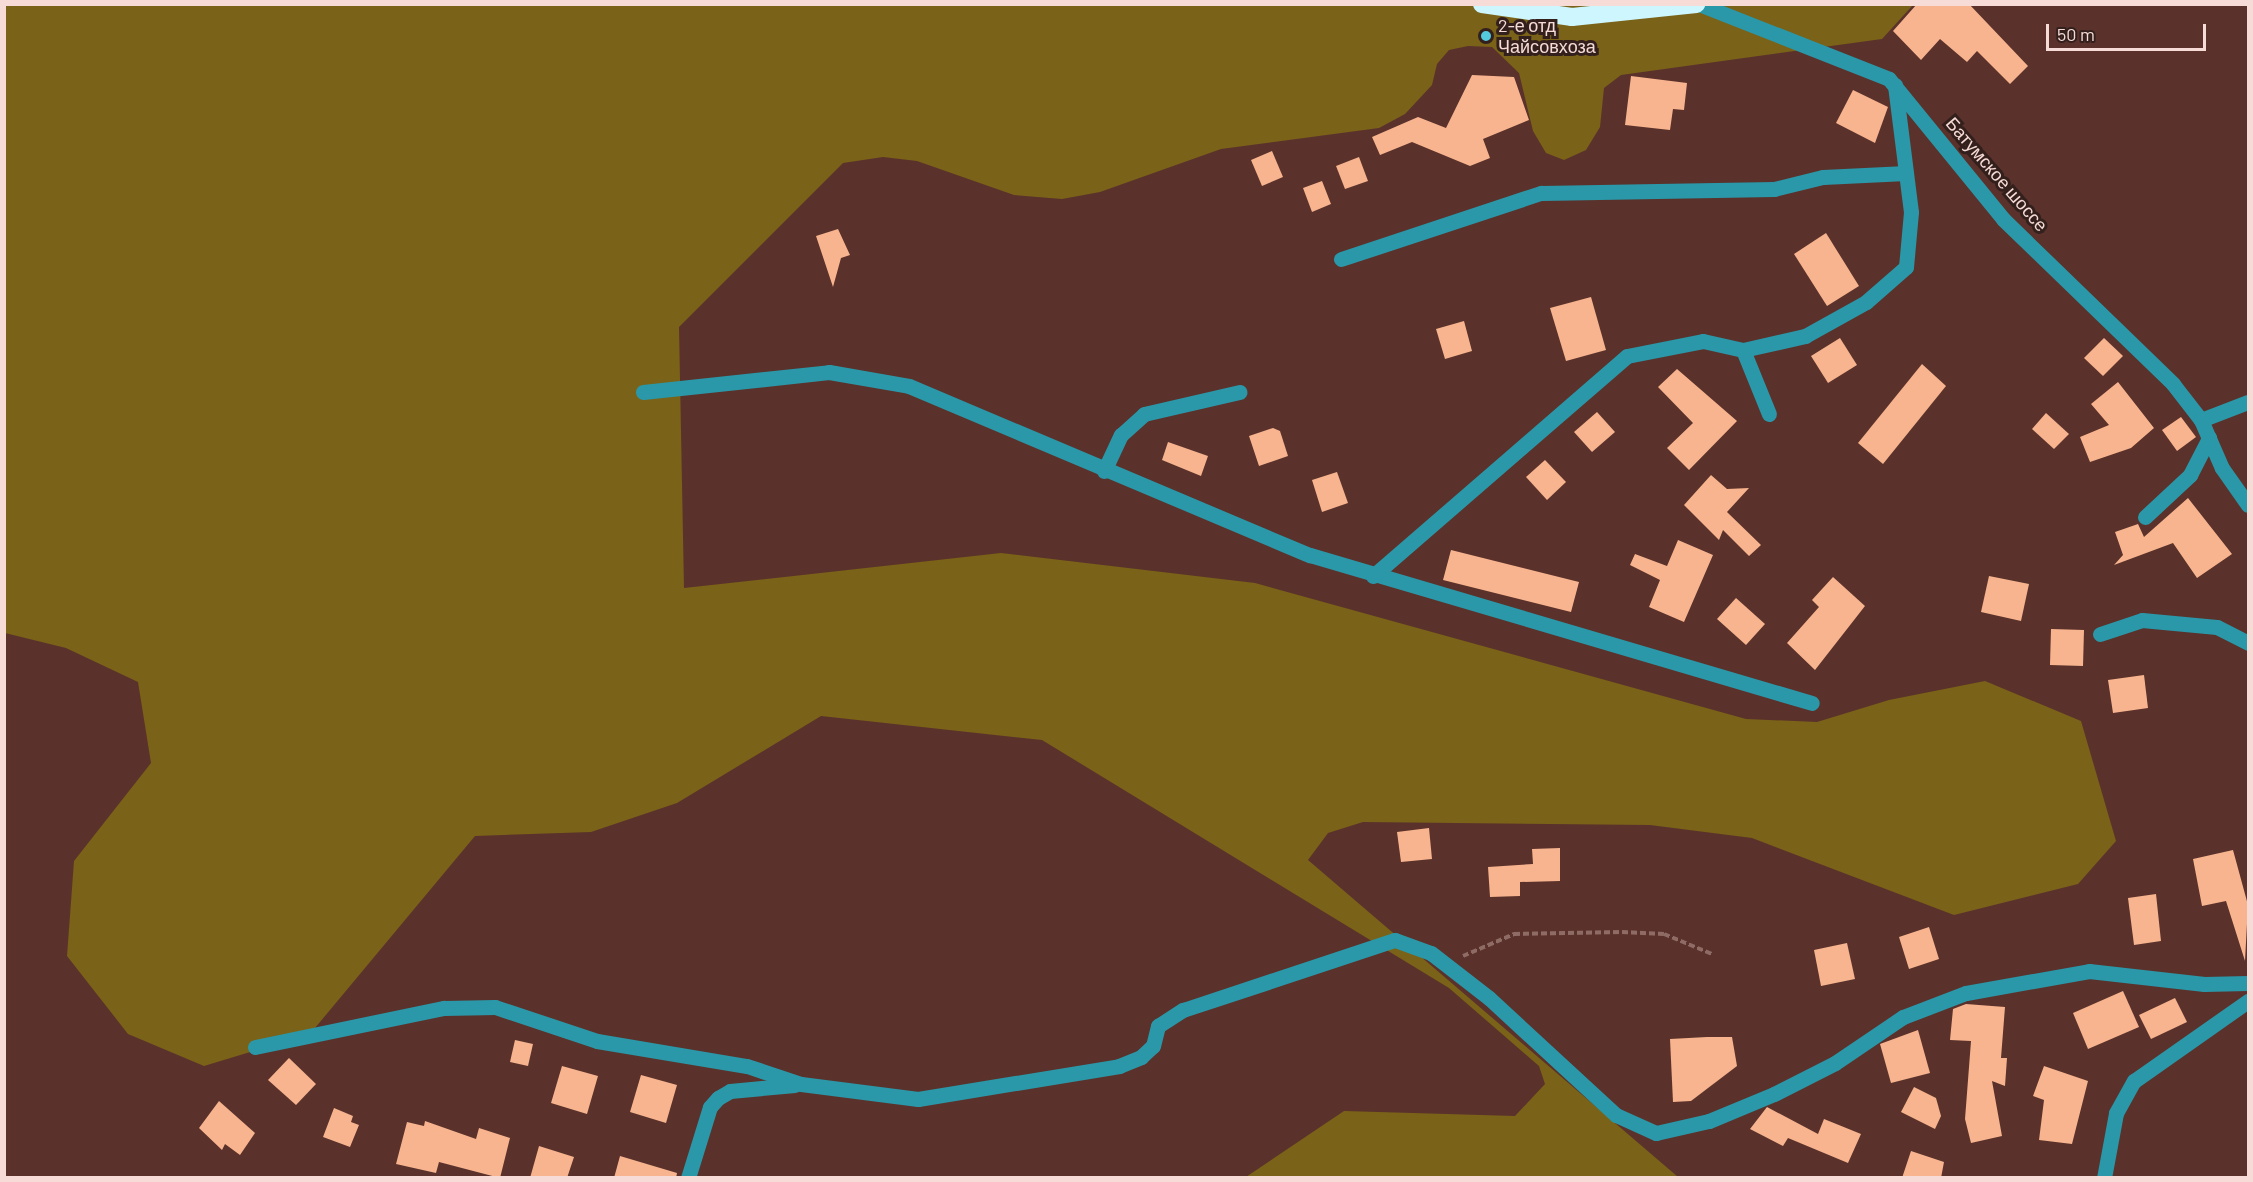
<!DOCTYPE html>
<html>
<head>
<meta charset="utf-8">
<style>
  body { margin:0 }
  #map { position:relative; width:2253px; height:1182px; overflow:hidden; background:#5a322b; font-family:Barlow,sans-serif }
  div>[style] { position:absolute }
  .green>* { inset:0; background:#7a6218 }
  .building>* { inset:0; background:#f8b48e }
  .path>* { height:4px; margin-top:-2px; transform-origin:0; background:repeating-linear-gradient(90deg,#8f6b65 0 6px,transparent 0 9px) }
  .minor>* { height:15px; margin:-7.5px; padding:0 7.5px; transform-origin:7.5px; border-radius:7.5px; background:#2a98a9 }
  .highway>* { height:18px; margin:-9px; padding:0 9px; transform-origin:9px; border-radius:9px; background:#cdf6fe }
  .dots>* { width:16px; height:16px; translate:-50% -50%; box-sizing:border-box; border:3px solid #33201d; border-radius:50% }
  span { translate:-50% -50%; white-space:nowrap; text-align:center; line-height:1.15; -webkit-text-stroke:6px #33201d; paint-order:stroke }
  .poi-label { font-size:18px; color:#f6dbd6 }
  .left { translate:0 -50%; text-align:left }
  .street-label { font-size:18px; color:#f6dbd6 }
  .frame { position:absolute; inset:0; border:6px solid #f6dbd6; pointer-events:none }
  .scale { position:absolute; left:2046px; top:24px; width:160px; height:27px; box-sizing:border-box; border:3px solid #f6dbd6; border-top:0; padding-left:8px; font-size:18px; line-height:21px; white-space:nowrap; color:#f6dbd6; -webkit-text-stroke:4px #33201d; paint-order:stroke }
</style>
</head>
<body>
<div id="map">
  <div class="green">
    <div style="clip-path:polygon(5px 5px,1913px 5px,1882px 39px,1621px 75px,1604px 88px,1600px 127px,1586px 150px,1564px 160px,1546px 153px,1533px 131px,1519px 73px,1492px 47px,1468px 46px,1449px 50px,1437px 64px,1432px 85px,1405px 114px,1379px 128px,1221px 149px,1100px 192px,1062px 199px,1014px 195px,917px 161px,883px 157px,843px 163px,679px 327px,684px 588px,1001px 553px,1255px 583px,1746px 719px,1817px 722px,1889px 700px,1985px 681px,2081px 721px,2116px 841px,2078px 884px,1954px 915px,1752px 838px,1650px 825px,1363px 822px,1328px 833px,1308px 860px,1678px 1177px,1246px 1177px,1344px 1111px,1515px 1116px,1545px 1084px,1539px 1066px,1449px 988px,1042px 740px,821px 716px,677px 803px,591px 832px,475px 836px,310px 1034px,204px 1066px,128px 1034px,67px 956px,74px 861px,151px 763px,138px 682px,66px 648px,5px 633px)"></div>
  </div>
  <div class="building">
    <div style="clip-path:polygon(1917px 4px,1969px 4px,2028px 66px,2010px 84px,1977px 51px,1967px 62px,1940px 39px,1921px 60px,1893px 31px)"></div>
    <div style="clip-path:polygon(1472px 75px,1514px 77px,1529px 120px,1483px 139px,1490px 158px,1470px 166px,1412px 142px,1380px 155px,1372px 137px,1418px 117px,1446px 128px)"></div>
    <div style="clip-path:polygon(1631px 76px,1687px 83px,1684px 110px,1673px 109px,1670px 130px,1625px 125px)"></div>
    <div style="clip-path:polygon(1853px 90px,1888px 107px,1875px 143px,1836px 123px)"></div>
    <div style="clip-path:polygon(1272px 151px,1283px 177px,1262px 186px,1251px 160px)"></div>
    <div style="clip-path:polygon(1359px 157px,1368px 181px,1345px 189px,1336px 166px)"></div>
    <div style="clip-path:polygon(1322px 181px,1331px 204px,1312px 212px,1303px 188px)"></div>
    <div style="clip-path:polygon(838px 229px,850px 255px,841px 258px,833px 287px,816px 236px)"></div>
    <div style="clip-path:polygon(1826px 233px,1859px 286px,1827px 306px,1794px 254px)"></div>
    <div style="clip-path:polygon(1591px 297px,1606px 350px,1566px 361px,1550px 308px)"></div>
    <div style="clip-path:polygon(1464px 321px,1472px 351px,1445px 359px,1436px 329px)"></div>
    <div style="clip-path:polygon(1840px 338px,1857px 365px,1828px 383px,1811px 356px)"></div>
    <div style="clip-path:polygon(2104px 338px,2123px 356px,2103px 376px,2084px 358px)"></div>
    <div style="clip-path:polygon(1922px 364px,1946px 386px,1883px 464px,1858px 443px)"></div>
    <div style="clip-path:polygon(1677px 369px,1737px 421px,1689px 470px,1667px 448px,1693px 423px,1658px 387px)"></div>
    <div style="clip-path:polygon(2118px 382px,2154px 428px,2131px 448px,2090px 462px,2080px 437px,2109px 425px,2091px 404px)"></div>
    <div style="clip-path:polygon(1597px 412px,1615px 432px,1592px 452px,1574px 432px)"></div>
    <div style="clip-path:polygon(2046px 413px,2069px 434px,2054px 449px,2032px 429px)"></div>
    <div style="clip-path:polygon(2181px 417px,2196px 437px,2177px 451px,2162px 430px)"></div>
    <div style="clip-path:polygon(1273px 428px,1280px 431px,1288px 456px,1259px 466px,1249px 436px)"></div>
    <div style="clip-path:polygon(1168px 442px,1208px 456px,1201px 476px,1162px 460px)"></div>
    <div style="clip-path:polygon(1545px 460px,1566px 482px,1547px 500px,1526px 477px)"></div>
    <div style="clip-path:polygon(1337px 472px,1348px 503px,1322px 512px,1312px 480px)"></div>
    <div style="clip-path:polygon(1711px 475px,1727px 489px,1749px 488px,1727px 512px,1761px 545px,1749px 556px,1723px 530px,1719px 540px,1684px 505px)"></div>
    <div style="clip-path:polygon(2188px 498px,2232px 554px,2197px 578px,2173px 543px,2114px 565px,2123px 555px,2115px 532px,2138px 524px,2144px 537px)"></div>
    <div style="clip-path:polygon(1678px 540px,1713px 555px,1684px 622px,1649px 607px,1660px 580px,1630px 565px,1635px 554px,1667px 566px)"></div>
    <div style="clip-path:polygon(1451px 550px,1579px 582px,1571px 612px,1443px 580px)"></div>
    <div style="clip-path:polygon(1989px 576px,2029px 584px,2021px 621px,1981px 612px)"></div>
    <div style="clip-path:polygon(1833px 577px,1865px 606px,1815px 670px,1787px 643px,1819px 607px,1812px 600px)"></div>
    <div style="clip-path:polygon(1736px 598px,1765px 624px,1746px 645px,1717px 619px)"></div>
    <div style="clip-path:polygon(2051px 629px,2084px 630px,2083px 666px,2050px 665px)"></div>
    <div style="clip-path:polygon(2144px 675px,2148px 708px,2113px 713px,2108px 680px)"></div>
    <div style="clip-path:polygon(1429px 828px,1432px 859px,1401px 862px,1397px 832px)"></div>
    <div style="clip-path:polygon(1560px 848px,1560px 881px,1520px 882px,1520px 896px,1490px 897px,1488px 867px,1533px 864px,1532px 849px)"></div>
    <div style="clip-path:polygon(2233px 850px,2248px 905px,2245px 961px,2226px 901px,2202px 906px,2193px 859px)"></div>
    <div style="clip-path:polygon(2156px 894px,2161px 941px,2134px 945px,2128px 898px)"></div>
    <div style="clip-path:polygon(1929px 927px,1939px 959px,1909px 969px,1899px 937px)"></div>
    <div style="clip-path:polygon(1847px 943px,1855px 979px,1821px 986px,1814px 950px)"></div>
    <div style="clip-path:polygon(2123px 991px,2139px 1027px,2088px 1049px,2073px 1013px)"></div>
    <div style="clip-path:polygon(2175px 998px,2187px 1022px,2151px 1039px,2139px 1015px)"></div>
    <div style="clip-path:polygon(1966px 1004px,2005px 1007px,2001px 1058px,2007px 1058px,2005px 1086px,1992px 1081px,2002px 1136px,1971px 1143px,1965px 1119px,1971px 1041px,1950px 1040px,1953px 1009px)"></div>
    <div style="clip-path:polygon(1918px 1030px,1930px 1073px,1891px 1083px,1880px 1044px)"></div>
    <div style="clip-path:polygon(1707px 1037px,1732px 1037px,1737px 1066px,1691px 1101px,1673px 1102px,1670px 1039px)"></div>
    <div style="clip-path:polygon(515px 1040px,533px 1044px,528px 1066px,510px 1062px)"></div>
    <div style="clip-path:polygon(289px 1058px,316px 1084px,296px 1105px,268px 1080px)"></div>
    <div style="clip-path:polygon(562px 1066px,598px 1076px,587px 1114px,551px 1103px)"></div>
    <div style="clip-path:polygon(2044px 1066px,2088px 1081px,2072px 1144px,2039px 1140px,2044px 1100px,2033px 1096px)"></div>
    <div style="clip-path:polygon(641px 1075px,677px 1085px,666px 1123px,630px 1112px)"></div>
    <div style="clip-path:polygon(1914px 1087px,1936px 1098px,1941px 1116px,1935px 1129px,1901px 1112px)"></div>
    <div style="clip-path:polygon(219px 1101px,255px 1133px,240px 1155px,225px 1144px,222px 1150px,199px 1128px)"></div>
    <div style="clip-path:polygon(1767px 1107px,1818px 1134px,1824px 1119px,1861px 1134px,1848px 1163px,1788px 1138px,1783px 1146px,1750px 1129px)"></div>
    <div style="clip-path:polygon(334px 1108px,353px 1116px,351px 1122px,359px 1125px,350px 1147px,323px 1137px)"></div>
    <div style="clip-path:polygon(425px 1121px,476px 1139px,479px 1128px,510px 1138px,500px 1178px,439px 1162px,436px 1173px,396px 1164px,407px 1122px,424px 1126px)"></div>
    <div style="clip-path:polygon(539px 1146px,574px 1157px,567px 1178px,530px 1178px)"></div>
    <div style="clip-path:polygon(1911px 1151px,1944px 1162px,1941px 1178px,1902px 1178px)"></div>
    <div style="clip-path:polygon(620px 1156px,677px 1173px,676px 1178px,614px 1178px)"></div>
  </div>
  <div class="path">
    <div style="left:1463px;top:956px;width:56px;rotate:-23.3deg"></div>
    <div style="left:1514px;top:934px;width:108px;rotate:-1.1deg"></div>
    <div style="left:1622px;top:932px;width:42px;rotate:2.7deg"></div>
    <div style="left:1664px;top:934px;width:52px;rotate:22.6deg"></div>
  </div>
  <div class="minor">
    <div style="left:1699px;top:4px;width:204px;rotate:21.5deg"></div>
    <div style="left:1889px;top:79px;width:181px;rotate:50.8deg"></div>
    <div style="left:2003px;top:219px;width:237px;rotate:44.1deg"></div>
    <div style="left:2173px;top:384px;width:46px;rotate:52.1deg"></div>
    <div style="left:2201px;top:420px;width:52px;rotate:66.4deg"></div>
    <div style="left:2222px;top:468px;width:45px;rotate:54.9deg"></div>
    <div style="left:1341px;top:259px;width:211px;rotate:-18.3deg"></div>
    <div style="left:1541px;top:193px;width:233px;rotate:-1deg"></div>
    <div style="left:1774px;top:189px;width:50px;rotate:-13.8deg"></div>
    <div style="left:1823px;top:177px;width:83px;rotate:-2.8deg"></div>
    <div style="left:1743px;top:350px;width:69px;rotate:67.9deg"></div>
    <div style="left:643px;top:392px;width:187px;rotate:-6.1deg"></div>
    <div style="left:829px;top:372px;width:81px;rotate:9.9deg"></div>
    <div style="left:909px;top:386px;width:435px;rotate:22.9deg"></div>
    <div style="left:1310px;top:555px;width:523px;rotate:16.43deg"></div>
    <div style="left:2201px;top:420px;width:50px;rotate:-21deg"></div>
    <div style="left:1104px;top:471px;width:40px;rotate:-65deg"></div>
    <div style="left:1121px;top:435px;width:31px;rotate:-42deg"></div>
    <div style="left:1144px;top:414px;width:98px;rotate:-13deg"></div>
    <div style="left:2145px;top:517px;width:62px;rotate:-43deg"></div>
    <div style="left:2190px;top:475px;width:42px;rotate:-62.8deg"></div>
    <div style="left:1373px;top:576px;width:336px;rotate:-40.9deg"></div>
    <div style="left:1627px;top:356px;width:77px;rotate:-11.2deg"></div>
    <div style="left:1703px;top:341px;width:41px;rotate:12.7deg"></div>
    <div style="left:1743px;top:350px;width:64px;rotate:-12.7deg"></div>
    <div style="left:1805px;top:336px;width:70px;rotate:-29.1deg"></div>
    <div style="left:1866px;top:302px;width:53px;rotate:-41.2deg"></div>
    <div style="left:1906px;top:267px;width:55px;rotate:-84.8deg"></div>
    <div style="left:1911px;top:212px;width:128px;rotate:-97.2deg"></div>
    <div style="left:2100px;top:634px;width:44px;rotate:-18.4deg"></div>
    <div style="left:2142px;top:620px;width:75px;rotate:5.3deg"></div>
    <div style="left:2217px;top:627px;width:35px;rotate:27deg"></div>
    <div style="left:255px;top:1047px;width:193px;rotate:-11.7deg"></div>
    <div style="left:444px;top:1008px;width:51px;rotate:-1.1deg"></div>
    <div style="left:495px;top:1007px;width:108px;rotate:18.4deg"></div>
    <div style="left:597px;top:1041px;width:152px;rotate:9.5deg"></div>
    <div style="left:747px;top:1066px;width:57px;rotate:18.4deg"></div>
    <div style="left:801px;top:1084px;width:118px;rotate:7.3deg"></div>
    <div style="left:918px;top:1099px;width:204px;rotate:-9.3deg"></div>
    <div style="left:1119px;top:1066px;width:24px;rotate:-22deg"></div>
    <div style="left:1141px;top:1057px;width:16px;rotate:-43deg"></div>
    <div style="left:1153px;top:1046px;width:21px;rotate:-76deg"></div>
    <div style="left:1158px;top:1026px;width:30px;rotate:-33deg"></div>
    <div style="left:1183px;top:1010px;width:223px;rotate:-18.3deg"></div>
    <div style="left:1395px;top:940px;width:38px;rotate:20deg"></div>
    <div style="left:1431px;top:953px;width:73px;rotate:37.8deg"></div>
    <div style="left:1489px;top:998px;width:173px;rotate:42.7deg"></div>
    <div style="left:1616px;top:1115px;width:44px;rotate:24.2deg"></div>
    <div style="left:1656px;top:1133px;width:54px;rotate:-12.8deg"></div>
    <div style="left:1709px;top:1121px;width:70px;rotate:-22.6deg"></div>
    <div style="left:1774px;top:1094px;width:68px;rotate:-26.9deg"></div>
    <div style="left:1835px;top:1063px;width:82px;rotate:-34.1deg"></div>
    <div style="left:1903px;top:1017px;width:67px;rotate:-20.9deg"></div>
    <div style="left:1966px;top:993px;width:125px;rotate:-10.1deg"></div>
    <div style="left:2089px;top:971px;width:116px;rotate:6.4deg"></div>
    <div style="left:2204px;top:984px;width:44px;rotate:-1.3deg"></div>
    <div style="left:688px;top:1178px;width:74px;rotate:-72.8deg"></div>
    <div style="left:710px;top:1107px;width:12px;rotate:-48deg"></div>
    <div style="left:718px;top:1098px;width:14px;rotate:-30deg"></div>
    <div style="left:730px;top:1091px;width:65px;rotate:-5.3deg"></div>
    <div style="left:2104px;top:1178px;width:66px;rotate:-79.5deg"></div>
    <div style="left:2116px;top:1113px;width:37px;rotate:-61deg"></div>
    <div style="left:2134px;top:1081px;width:139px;rotate:-35.1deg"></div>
  </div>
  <div class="highway">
    <div style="left:1482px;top:4px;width:91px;rotate:8.2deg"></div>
    <div style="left:1572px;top:17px;width:125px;rotate:-6deg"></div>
  </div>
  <div class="dots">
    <div style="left:1486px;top:36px;background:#54cadd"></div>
  </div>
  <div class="poi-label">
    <span class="left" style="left:1498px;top:36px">2-е отд<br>Чайсовхоза</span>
  </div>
  <div class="street-label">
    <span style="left:1997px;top:174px;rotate:49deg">Батумское шоссе</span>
  </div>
  <div class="frame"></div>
  <div class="scale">50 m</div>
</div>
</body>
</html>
